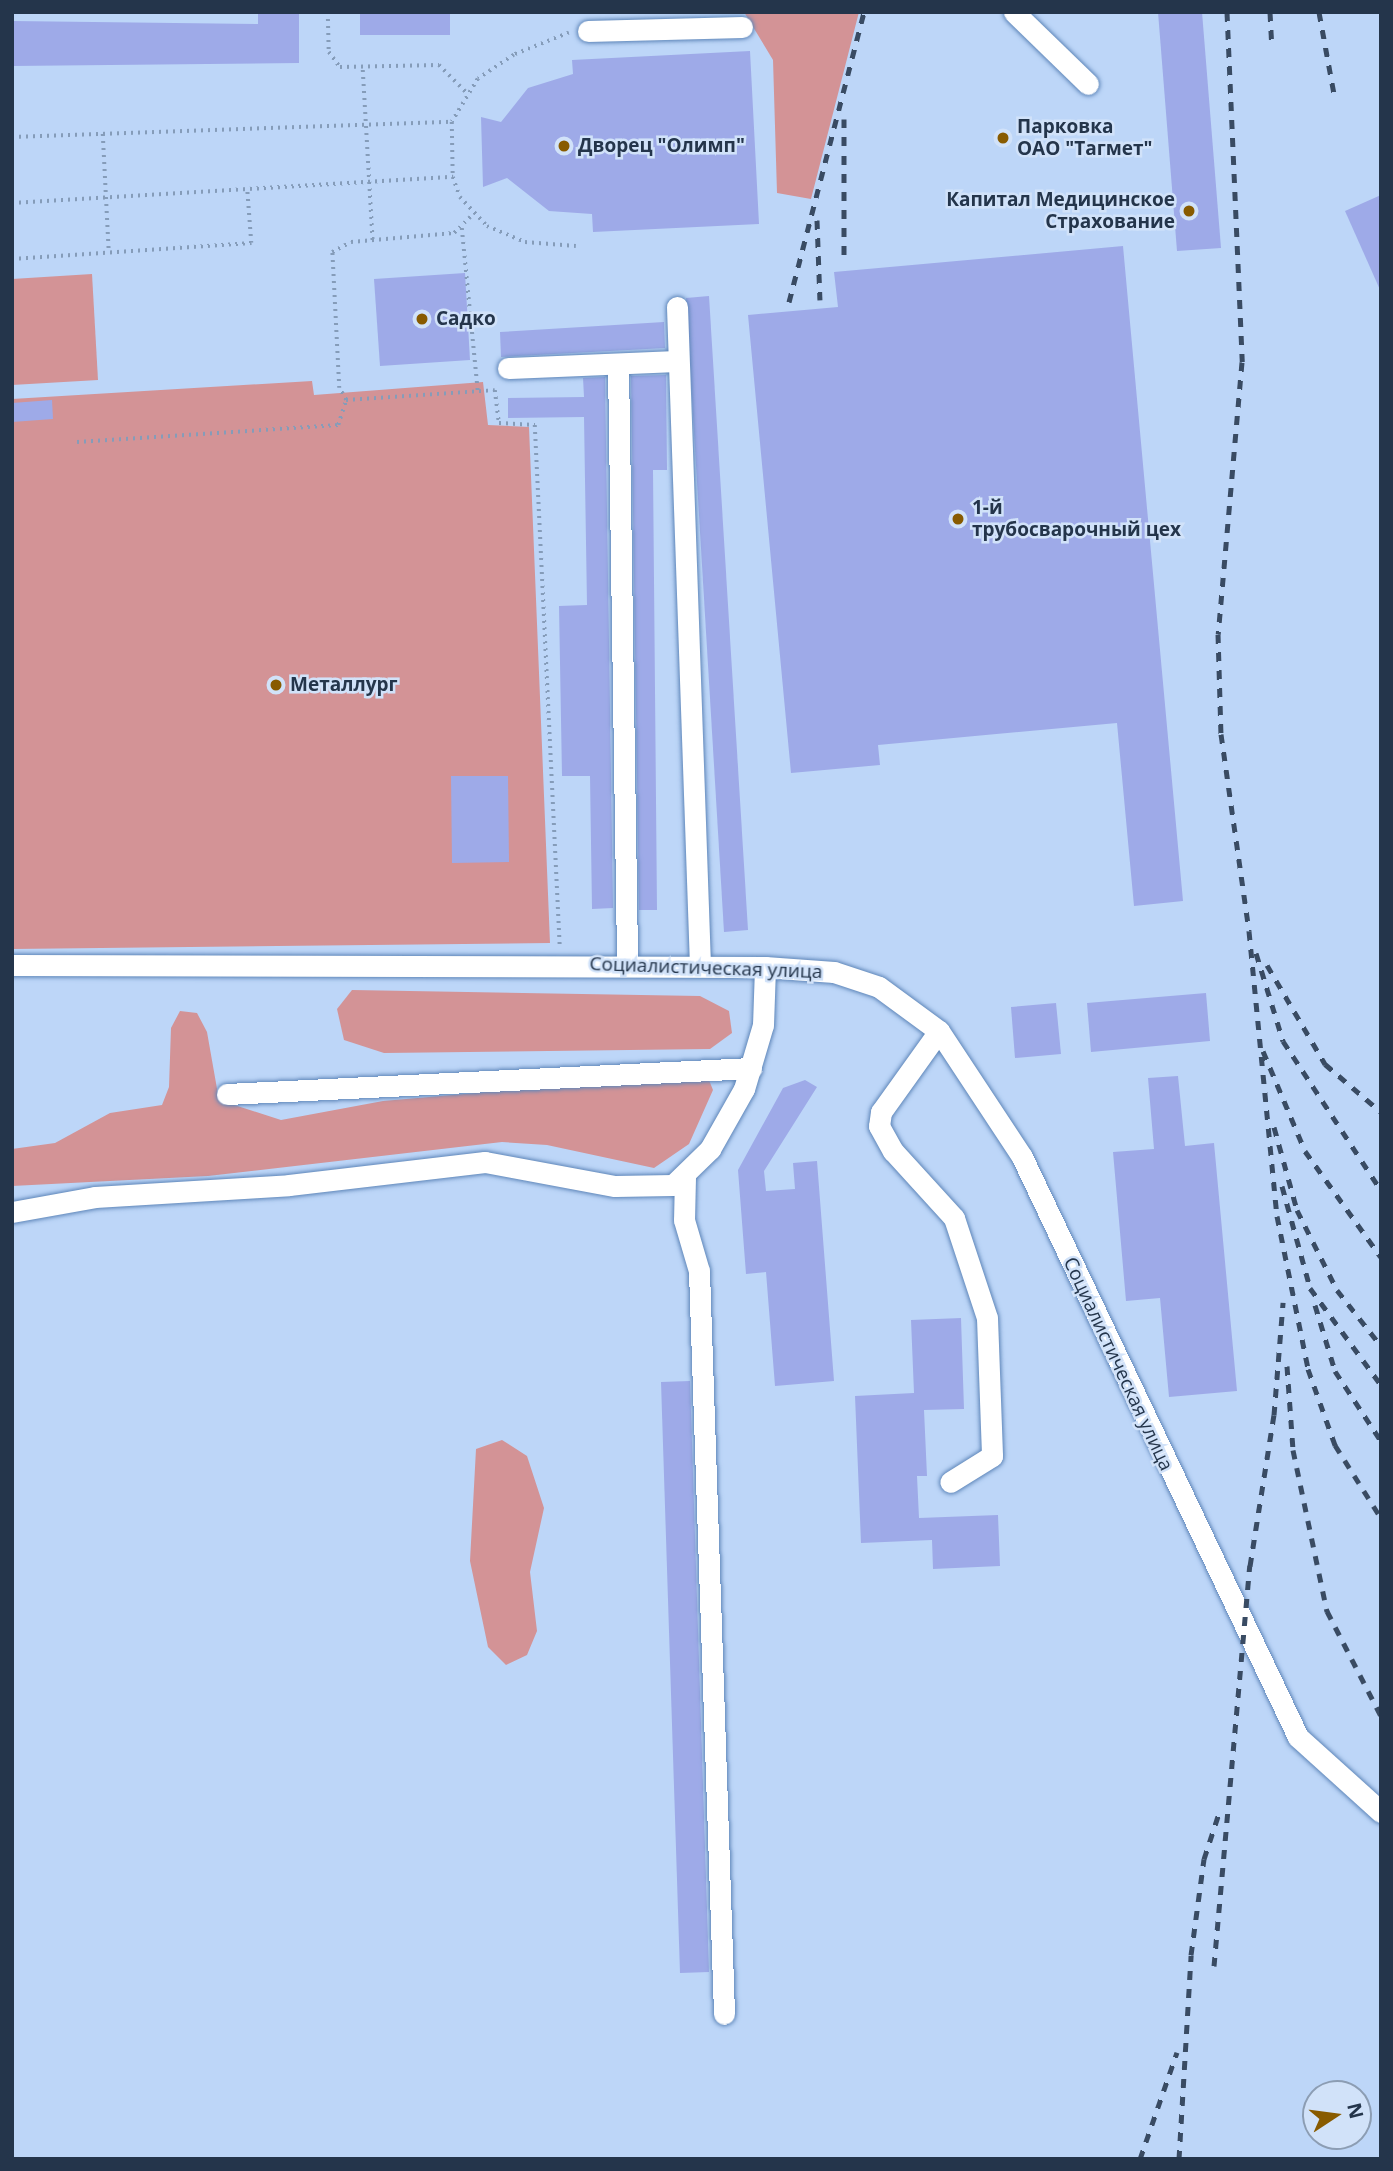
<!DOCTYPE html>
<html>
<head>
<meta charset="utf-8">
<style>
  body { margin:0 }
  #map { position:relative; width:1393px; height:2171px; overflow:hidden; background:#bdd6f8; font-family:"Open Sans",sans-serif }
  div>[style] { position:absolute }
  .green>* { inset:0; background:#d39396 }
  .building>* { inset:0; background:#9eaae8 }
  .path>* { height:3.5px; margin-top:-1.75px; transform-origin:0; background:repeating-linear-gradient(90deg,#859cb9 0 2px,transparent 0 7px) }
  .roads { filter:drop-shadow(0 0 2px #5e86b9) drop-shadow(0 0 2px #5e86b9) }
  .minor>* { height:21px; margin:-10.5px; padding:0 10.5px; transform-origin:10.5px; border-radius:10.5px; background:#fff }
  .rail>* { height:5px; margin-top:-2.5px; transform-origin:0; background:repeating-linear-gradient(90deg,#394b63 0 9px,transparent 0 18px) }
  .dots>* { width:19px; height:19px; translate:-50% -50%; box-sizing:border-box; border:4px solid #d1e2f9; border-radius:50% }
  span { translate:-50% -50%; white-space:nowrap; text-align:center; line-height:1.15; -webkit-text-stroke:5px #d1e2f9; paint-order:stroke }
  .poi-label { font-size:19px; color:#24354b; font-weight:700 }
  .left { translate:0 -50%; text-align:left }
  .right { translate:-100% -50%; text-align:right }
  .street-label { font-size:19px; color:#24354b }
  .frame { position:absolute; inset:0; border:14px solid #24354b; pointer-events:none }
  .north { position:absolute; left:1302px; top:2080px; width:70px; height:70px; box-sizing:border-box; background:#d1e2f9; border:2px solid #8c9db3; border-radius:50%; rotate:77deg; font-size:19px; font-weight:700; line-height:28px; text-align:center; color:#24354b }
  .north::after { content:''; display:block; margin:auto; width:24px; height:32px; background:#885b00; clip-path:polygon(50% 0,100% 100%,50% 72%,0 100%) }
</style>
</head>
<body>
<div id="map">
  <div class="green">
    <div style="clip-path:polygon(744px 12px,859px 12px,811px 199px,777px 193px,773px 60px)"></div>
    <div style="clip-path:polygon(92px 274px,98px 380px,12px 385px,12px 279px)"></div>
    <div style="clip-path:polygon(312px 381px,314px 395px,483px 382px,488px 425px,529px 427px,550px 943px,12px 949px,12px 399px)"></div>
    <div style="clip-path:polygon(352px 990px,700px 996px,729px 1011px,732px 1033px,710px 1049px,384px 1053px,344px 1040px,337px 1009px)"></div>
    <div style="clip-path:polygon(180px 1011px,197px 1013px,207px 1032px,219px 1100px,281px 1120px,383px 1101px,616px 1081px,709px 1080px,713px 1090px,689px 1144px,654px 1168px,547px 1145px,502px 1142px,208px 1176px,12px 1186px,12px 1149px,55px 1143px,110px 1113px,162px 1105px,169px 1087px,171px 1028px)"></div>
    <div style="clip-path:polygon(502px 1440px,527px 1456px,544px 1508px,530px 1572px,537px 1631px,527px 1655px,506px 1665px,488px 1647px,470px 1561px,476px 1449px)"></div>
  </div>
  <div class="building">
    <div style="clip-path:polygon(258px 12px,299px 12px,299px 63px,12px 66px,12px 21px,258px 24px)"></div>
    <div style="clip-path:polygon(360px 12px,450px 12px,450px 35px,360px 35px)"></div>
    <div style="clip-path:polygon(1158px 12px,1202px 12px,1221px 248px,1177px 251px)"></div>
    <div style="clip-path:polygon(750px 51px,759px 224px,593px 232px,592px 214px,549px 211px,507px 178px,483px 187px,481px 117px,501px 122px,528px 88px,573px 74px,572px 60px)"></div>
    <div style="clip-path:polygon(1381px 195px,1381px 292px,1345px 211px)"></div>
    <div style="clip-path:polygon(1123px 246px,1183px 901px,1134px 906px,1117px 723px,878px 745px,880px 765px,791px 773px,748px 315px,838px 307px,834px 272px)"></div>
    <div style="clip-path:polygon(465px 273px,470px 360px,380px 366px,374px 279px)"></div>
    <div style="clip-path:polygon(709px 296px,748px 930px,724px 932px,686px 298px)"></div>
    <div style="clip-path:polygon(664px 322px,665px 348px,501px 357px,500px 332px)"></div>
    <div style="clip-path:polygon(666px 375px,667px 470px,653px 470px,657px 910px,639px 910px,631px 376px)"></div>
    <div style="clip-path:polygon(605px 377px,613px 908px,592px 909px,590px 776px,562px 776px,559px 606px,587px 605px,584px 417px,508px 418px,508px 398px,584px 397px,583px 378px)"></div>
    <div style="clip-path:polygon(52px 400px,53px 419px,12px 422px,12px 403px)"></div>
    <div style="clip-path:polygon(451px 776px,508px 776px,509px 862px,452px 863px)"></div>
    <div style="clip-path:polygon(1206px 993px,1210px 1041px,1091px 1052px,1087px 1003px)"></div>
    <div style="clip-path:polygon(1056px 1003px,1061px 1054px,1015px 1058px,1011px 1007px)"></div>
    <div style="clip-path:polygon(1178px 1076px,1185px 1146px,1214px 1143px,1237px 1391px,1169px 1397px,1160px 1298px,1126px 1301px,1113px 1152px,1154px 1149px,1148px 1078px)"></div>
    <div style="clip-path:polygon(805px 1080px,817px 1087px,764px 1171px,766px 1191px,795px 1189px,793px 1163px,817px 1161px,834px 1381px,775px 1386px,766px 1272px,746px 1274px,738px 1170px,783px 1088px)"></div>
    <div style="clip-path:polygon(961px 1318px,964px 1409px,924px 1410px,927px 1476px,917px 1476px,919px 1518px,998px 1515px,1000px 1566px,933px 1569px,932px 1540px,861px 1543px,855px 1396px,914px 1393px,911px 1320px)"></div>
    <div style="clip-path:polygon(690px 1381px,709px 1972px,680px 1973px,661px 1382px)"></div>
  </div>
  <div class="path">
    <div style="left:328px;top:12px;width:40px;rotate:88.6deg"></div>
    <div style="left:329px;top:52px;width:19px;rotate:54deg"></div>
    <div style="left:340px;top:67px;width:99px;rotate:-1.2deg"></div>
    <div style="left:439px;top:65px;width:40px;rotate:45deg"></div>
    <div style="left:569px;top:33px;width:59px;rotate:158.2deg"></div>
    <div style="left:514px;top:55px;width:43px;rotate:146.3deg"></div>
    <div style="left:478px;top:79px;width:50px;rotate:121.2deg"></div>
    <div style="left:452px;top:122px;width:55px;rotate:89deg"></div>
    <div style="left:453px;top:177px;width:21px;rotate:71deg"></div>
    <div style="left:460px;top:197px;width:40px;rotate:47deg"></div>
    <div style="left:487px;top:226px;width:41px;rotate:22.8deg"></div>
    <div style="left:525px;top:242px;width:51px;rotate:4.5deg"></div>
    <div style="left:363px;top:70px;width:172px;rotate:86.7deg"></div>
    <div style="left:103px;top:134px;width:119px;rotate:87.1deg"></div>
    <div style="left:12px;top:137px;width:440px;rotate:-2deg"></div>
    <div style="left:12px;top:203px;width:442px;rotate:-3.4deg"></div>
    <div style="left:462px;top:228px;width:164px;rotate:84.4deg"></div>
    <div style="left:12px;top:259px;width:240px;rotate:-3.8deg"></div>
    <div style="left:251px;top:243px;width:53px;rotate:-94.3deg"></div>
    <div style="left:346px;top:400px;width:14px;rotate:-120deg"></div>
    <div style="left:339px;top:388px;width:136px;rotate:-92.9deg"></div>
    <div style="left:332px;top:252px;width:21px;rotate:-28deg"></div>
    <div style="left:351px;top:242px;width:103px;rotate:-5deg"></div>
    <div style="left:454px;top:233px;width:27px;rotate:-45deg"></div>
    <div style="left:77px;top:442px;width:262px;rotate:-3.7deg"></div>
    <div style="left:338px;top:425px;width:26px;rotate:-72deg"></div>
    <div style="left:346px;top:400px;width:149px;rotate:-3.8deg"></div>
    <div style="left:495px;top:390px;width:33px;rotate:83deg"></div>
    <div style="left:499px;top:423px;width:36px;rotate:3deg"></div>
    <div style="left:535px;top:425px;width:524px;rotate:87.26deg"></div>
  </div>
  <div class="roads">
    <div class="minor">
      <div style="left:1014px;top:12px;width:103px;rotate:44.2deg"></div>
      <div style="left:588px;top:31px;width:154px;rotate:-1.5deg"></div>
      <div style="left:677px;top:307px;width:659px;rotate:88deg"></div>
      <div style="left:618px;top:364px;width:596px;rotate:89.13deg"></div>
      <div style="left:508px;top:368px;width:170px;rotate:-2.4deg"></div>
      <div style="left:12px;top:965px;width:753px;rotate:0.15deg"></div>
      <div style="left:765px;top:967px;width:69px;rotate:4.1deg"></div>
      <div style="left:834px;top:972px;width:47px;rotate:18.4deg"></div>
      <div style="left:879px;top:987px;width:74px;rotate:36.3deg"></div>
      <div style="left:939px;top:1031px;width:151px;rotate:56.6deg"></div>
      <div style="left:1022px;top:1157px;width:642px;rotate:64.55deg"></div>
      <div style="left:1298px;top:1737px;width:112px;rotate:42.1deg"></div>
      <div style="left:939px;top:1031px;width:100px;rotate:125.6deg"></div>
      <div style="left:881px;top:1112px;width:14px;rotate:98deg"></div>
      <div style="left:879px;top:1126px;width:29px;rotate:61deg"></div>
      <div style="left:893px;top:1151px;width:91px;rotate:47.7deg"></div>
      <div style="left:954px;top:1218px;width:105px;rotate:71.7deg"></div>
      <div style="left:987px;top:1318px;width:138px;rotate:87.9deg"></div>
      <div style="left:992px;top:1456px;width:49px;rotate:148.2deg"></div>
      <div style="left:227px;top:1094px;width:525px;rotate:-2.84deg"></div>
      <div style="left:685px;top:1177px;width:43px;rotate:91.3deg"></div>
      <div style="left:684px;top:1220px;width:53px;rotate:73.6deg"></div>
      <div style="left:699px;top:1271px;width:743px;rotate:88.07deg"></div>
      <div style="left:12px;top:1212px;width:84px;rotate:-10.2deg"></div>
      <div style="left:95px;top:1197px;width:194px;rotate:-3.5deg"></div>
      <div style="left:289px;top:1185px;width:197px;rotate:-6.7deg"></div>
      <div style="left:485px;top:1162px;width:132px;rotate:10.5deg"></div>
      <div style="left:615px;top:1186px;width:58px;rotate:-1deg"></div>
      <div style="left:673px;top:1185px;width:52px;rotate:-44.2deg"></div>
      <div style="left:710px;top:1149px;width:69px;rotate:-60.5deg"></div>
      <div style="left:744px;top:1089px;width:67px;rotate:-73.5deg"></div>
      <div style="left:763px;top:1025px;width:58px;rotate:-88deg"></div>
    </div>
  </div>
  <div class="rail">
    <div style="left:1227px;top:12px;width:350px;rotate:87.5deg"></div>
    <div style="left:1242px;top:362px;width:273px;rotate:95deg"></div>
    <div style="left:1218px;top:634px;width:100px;rotate:88.3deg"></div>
    <div style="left:1221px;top:734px;width:199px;rotate:81.9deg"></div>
    <div style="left:1249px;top:931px;width:286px;rotate:84.4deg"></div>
    <div style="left:1277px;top:1216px;width:156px;rotate:78.5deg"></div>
    <div style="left:1308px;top:1369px;width:81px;rotate:70.4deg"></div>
    <div style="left:1335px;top:1445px;width:86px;rotate:57.8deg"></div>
    <div style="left:1270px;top:12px;width:33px;rotate:87deg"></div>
    <div style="left:1319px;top:12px;width:83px;rotate:79.6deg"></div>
    <div style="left:844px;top:119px;width:140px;rotate:90deg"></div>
    <div style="left:817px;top:220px;width:80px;rotate:87.9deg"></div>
    <div style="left:789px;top:302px;width:300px;rotate:-75.5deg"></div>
    <div style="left:1256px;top:953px;width:92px;rotate:72.9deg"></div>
    <div style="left:1283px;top:1041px;width:178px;rotate:56.7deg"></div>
    <div style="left:1267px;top:965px;width:115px;rotate:59.6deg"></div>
    <div style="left:1325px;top:1064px;width:74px;rotate:40.6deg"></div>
    <div style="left:1263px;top:1051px;width:108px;rotate:67.2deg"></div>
    <div style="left:1305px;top:1151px;width:130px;rotate:54.4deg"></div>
    <div style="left:1274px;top:1127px;width:86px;rotate:74.5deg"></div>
    <div style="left:1297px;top:1210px;width:89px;rotate:63.4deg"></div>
    <div style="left:1337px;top:1290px;width:71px;rotate:51.8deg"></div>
    <div style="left:1282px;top:1186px;width:106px;rotate:74.6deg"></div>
    <div style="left:1310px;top:1288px;width:120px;rotate:53.8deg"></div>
    <div style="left:1315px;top:1305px;width:69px;rotate:73.1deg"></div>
    <div style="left:1335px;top:1371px;width:84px;rotate:56.7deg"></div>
    <div style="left:1287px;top:1366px;width:84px;rotate:85.9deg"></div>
    <div style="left:1293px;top:1450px;width:165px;rotate:78.1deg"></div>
    <div style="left:1327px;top:1611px;width:118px;rotate:62.8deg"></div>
    <div style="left:1214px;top:1966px;width:402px;rotate:-84.9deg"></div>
    <div style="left:1250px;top:1566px;width:153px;rotate:-81deg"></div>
    <div style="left:1274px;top:1415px;width:113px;rotate:-85.4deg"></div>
    <div style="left:1140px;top:2159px;width:113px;rotate:-70.9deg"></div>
    <div style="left:1179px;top:2159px;width:204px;rotate:-86.6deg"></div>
    <div style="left:1191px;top:1955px;width:97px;rotate:-82.3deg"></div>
    <div style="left:1204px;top:1859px;width:48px;rotate:-71.9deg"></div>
  </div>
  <div class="dots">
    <div style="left:1003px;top:138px;background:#885b00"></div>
    <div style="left:564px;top:146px;background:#885b00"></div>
    <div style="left:1189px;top:211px;background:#885b00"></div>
    <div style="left:422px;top:319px;background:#885b00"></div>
    <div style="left:958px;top:519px;background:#885b00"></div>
    <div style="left:276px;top:685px;background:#885b00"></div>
  </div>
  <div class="poi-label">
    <span class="left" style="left:1017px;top:138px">Парковка<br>ОАО "Тагмет"</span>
    <span class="left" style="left:578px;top:146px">Дворец "Олимп"</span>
    <span class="right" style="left:1175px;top:211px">Капитал Медицинское<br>Страхование</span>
    <span class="left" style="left:436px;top:319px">Садко</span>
    <span class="left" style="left:972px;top:519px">1-й<br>трубосварочный цех</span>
    <span class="left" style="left:290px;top:685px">Металлург</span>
  </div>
  <div class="street-label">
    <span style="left:706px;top:968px;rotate:2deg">Социалистическая улица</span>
    <span style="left:1118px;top:1364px;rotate:65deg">Социалистическая улица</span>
  </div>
  <div class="frame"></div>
  <div class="north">N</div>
</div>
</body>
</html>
